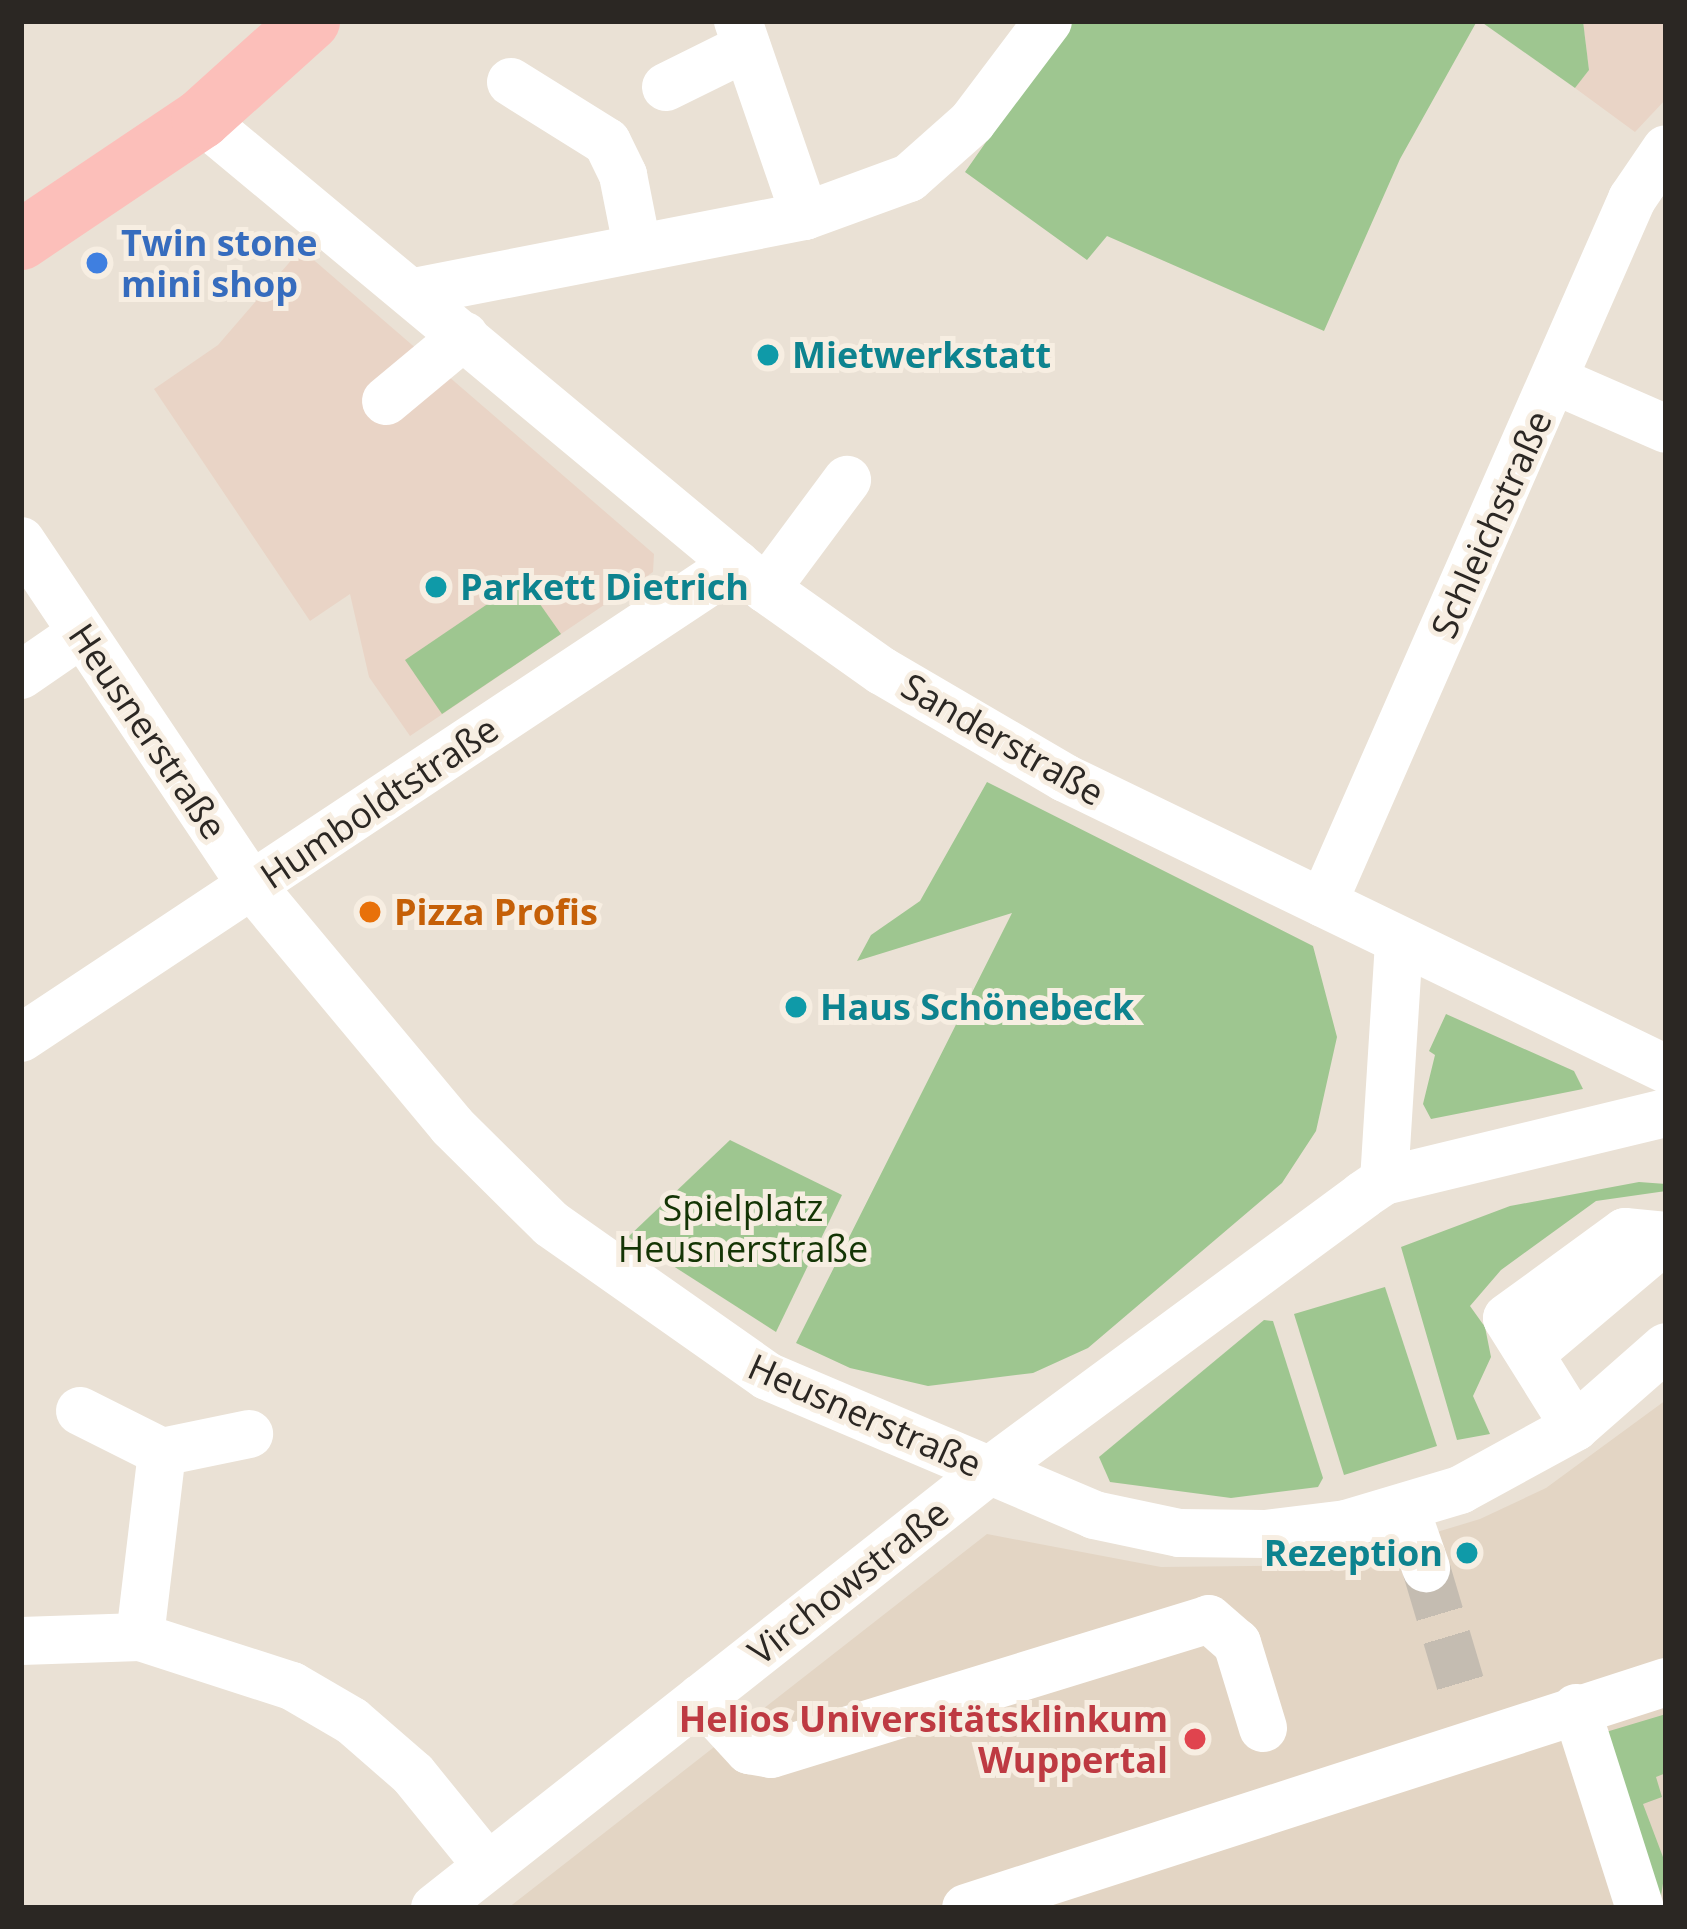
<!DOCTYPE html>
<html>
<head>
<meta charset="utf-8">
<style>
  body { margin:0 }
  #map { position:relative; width:1687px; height:1929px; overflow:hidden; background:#eae1d5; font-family:"Open Sans",sans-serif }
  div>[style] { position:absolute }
  .industrial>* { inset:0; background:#e9d4c6 }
  .built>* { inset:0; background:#e3d5c4 }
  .green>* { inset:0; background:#9ec690 }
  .minor-tunnel>* { height:48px; margin-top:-24px; transform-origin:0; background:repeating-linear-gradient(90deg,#c4bcb1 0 48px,transparent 0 72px) }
  .minor>* { height:48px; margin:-24px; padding:0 24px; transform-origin:24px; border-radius:24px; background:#fff }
  .major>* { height:60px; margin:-30px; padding:0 30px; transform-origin:30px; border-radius:30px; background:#fcbfba }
  .dots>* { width:33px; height:33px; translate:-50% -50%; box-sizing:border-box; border:6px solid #f7eee2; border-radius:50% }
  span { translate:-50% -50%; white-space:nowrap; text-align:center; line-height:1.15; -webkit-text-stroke:10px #f7eee2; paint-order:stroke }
  .shop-label { font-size:36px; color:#366cbe; font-weight:700 }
  .left { translate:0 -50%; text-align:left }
  .culture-label { font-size:36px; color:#0d838f; font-weight:700 }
  .right { translate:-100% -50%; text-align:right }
  .street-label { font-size:36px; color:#2b2723 }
  .food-label { font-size:36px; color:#c56008; font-weight:700 }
  .park-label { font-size:36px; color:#143505 }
  .health-label { font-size:36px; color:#be3a42; font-weight:700 }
  .frame { position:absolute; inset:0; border:24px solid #2b2723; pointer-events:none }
</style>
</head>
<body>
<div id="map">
  <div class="industrial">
    <div style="clip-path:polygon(1583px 21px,1666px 21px,1666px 99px,1635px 132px,1575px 88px,1589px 70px)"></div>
    <div style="clip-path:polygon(301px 249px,654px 554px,653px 572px,410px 736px,369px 677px,350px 594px,310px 621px,154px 389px,218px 345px)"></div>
  </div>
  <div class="built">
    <div style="clip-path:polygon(1666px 1400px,1666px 1908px,508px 1908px,987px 1534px,1161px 1567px,1328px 1565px,1480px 1519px,1546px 1488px)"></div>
  </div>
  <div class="green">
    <div style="clip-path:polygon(1071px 21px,1477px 21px,1400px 159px,1324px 331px,1107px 236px,1087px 260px,965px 172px)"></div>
    <div style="clip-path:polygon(1480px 21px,1583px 21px,1589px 70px,1575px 88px)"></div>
    <div style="clip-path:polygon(523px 580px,561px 634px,442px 714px,405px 660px)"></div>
    <div style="clip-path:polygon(987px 782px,1313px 946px,1337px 1037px,1316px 1131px,1282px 1183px,1088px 1348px,1033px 1373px,928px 1386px,850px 1368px,796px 1343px,1012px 913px,857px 961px,871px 935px,920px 901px)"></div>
    <div style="clip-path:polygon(1446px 1014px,1574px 1071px,1583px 1089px,1431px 1119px,1423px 1104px,1435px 1055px,1429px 1051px)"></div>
    <div style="clip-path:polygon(730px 1140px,842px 1195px,776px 1332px,628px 1237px)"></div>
    <div style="clip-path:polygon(1639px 1182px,1666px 1184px,1666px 1191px,1596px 1201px,1501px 1270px,1470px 1306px,1485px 1327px,1491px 1357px,1473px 1396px,1490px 1434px,1457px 1440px,1401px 1247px,1510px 1206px)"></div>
    <div style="clip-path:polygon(1385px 1287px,1437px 1446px,1344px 1475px,1294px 1314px)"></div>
    <div style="clip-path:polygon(1264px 1320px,1273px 1321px,1323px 1478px,1318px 1487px,1231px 1498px,1110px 1482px,1099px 1457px)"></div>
    <div style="clip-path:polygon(1666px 1714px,1666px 1773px,1656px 1777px,1662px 1797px,1643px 1804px,1666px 1865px,1660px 1902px,1606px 1732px)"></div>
  </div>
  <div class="minor-tunnel">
    <div style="left:1426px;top:1568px;width:140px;rotate:73.4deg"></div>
  </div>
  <div class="minor">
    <div style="left:738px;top:21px;width:206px;rotate:71deg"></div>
    <div style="left:511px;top:82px;width:113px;rotate:32deg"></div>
    <div style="left:607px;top:142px;width:37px;rotate:64deg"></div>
    <div style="left:623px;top:175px;width:72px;rotate:78.8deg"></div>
    <div style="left:666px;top:87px;width:90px;rotate:-26.3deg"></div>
    <div style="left:201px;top:119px;width:735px;rotate:39.76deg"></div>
    <div style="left:766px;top:589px;width:142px;rotate:35.3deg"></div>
    <div style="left:882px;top:671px;width:212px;rotate:30.3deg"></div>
    <div style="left:1065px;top:778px;width:668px;rotate:25.84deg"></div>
    <div style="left:414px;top:292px;width:398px;rotate:-11deg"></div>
    <div style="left:805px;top:216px;width:111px;rotate:-20.1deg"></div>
    <div style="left:909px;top:178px;width:84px;rotate:-41.6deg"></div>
    <div style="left:972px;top:122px;width:126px;rotate:-53deg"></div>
    <div style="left:1554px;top:380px;width:122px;rotate:23.6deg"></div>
    <div style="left:386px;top:401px;width:102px;rotate:-39.8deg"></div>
    <div style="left:21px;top:541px;width:417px;rotate:56.2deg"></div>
    <div style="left:253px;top:887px;width:311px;rotate:50.2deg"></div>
    <div style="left:452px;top:1126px;width:139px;rotate:44.7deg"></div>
    <div style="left:551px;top:1224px;width:264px;rotate:35.1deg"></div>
    <div style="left:767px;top:1376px;width:355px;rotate:23deg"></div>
    <div style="left:1094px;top:1515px;width:87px;rotate:12deg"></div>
    <div style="left:1179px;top:1533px;width:86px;rotate:0.7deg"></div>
    <div style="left:1265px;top:1534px;width:82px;rotate:-7deg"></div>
    <div style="left:1346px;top:1524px;width:119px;rotate:-16.6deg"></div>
    <div style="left:1460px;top:1490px;width:131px;rotate:-28.7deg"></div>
    <div style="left:1575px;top:1427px;width:121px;rotate:-41.3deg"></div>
    <div style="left:766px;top:589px;width:136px;rotate:-53.4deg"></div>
    <div style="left:21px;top:675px;width:74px;rotate:-34.5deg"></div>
    <div style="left:1323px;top:903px;width:769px;rotate:-66.3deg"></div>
    <div style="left:1632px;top:199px;width:60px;rotate:-55.8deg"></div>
    <div style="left:21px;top:1038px;width:858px;rotate:-33.54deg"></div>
    <div style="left:1384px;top:1181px;width:240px;rotate:-86.4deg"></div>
    <div style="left:1530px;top:1354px;width:178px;rotate:-40.2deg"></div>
    <div style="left:80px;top:1411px;width:92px;rotate:26.6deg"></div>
    <div style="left:162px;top:1452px;width:186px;rotate:96.8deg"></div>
    <div style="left:1575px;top:1427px;width:128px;rotate:-122deg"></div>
    <div style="left:1507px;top:1318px;width:146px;rotate:-36.1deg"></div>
    <div style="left:1625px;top:1232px;width:41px;rotate:5.6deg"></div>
    <div style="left:162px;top:1452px;width:89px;rotate:-11.7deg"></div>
    <div style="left:1405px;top:1508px;width:64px;rotate:70.7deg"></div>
    <div style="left:21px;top:1641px;width:119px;rotate:-1.9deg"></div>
    <div style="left:140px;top:1637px;width:160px;rotate:17.9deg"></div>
    <div style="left:292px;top:1686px;width:69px;rotate:30.3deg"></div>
    <div style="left:352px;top:1721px;width:81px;rotate:41deg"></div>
    <div style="left:413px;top:1774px;width:117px;rotate:50.9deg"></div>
    <div style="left:701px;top:1698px;width:71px;rotate:47.3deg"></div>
    <div style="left:749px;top:1750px;width:22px;rotate:10deg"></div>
    <div style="left:771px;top:1754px;width:458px;rotate:-17.1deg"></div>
    <div style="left:1209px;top:1619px;width:37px;rotate:41deg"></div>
    <div style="left:1237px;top:1643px;width:89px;rotate:73deg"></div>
    <div style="left:1576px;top:1708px;width:210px;rotate:72.3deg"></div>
    <div style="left:435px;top:1908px;width:706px;rotate:-38.27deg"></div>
    <div style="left:989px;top:1471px;width:465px;rotate:-36.4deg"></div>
    <div style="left:1363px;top:1195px;width:25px;rotate:-34deg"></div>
    <div style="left:1384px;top:1181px;width:290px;rotate:-13.6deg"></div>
    <div style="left:966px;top:1908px;width:736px;rotate:-17.89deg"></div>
  </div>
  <div class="major">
    <div style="left:21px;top:240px;width:217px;rotate:-33.9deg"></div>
    <div style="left:201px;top:119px;width:147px;rotate:-42deg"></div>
  </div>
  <div class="dots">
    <div style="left:97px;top:263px;background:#3f7fe0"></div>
    <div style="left:768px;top:355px;background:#0f9aa8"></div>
    <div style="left:436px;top:587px;background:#0f9aa8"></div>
    <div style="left:370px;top:912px;background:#e8710a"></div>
    <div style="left:796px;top:1007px;background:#0f9aa8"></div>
    <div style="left:1467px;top:1553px;background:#0f9aa8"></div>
    <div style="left:1195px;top:1739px;background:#e0444e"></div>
  </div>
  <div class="shop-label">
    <span class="left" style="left:121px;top:263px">Twin stone<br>mini shop</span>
  </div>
  <div class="culture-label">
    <span class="left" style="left:792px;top:355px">Mietwerkstatt</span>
    <span class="left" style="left:460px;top:587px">Parkett Dietrich</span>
    <span class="left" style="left:820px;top:1007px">Haus Schönebeck</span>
    <span class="right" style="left:1443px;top:1553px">Rezeption</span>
  </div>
  <div class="street-label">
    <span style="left:1491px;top:524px;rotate:-66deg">Schleichstraße</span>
    <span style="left:148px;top:731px;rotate:56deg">Heusnerstraße</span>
    <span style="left:1003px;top:739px;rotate:30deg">Sanderstraße</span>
    <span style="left:379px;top:802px;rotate:-34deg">Humboldtstraße</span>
    <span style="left:865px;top:1415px;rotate:24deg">Heusnerstraße</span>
    <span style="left:848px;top:1582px;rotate:-38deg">Virchowstraße</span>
  </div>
  <div class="food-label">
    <span class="left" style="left:394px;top:912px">Pizza Profis</span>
  </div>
  <div class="park-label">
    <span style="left:743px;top:1228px">Spielplatz<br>Heusnerstraße</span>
  </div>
  <div class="health-label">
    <span class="right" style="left:1168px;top:1739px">Helios Universitätsklinkum<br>Wuppertal</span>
  </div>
  <div class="frame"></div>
</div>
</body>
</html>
